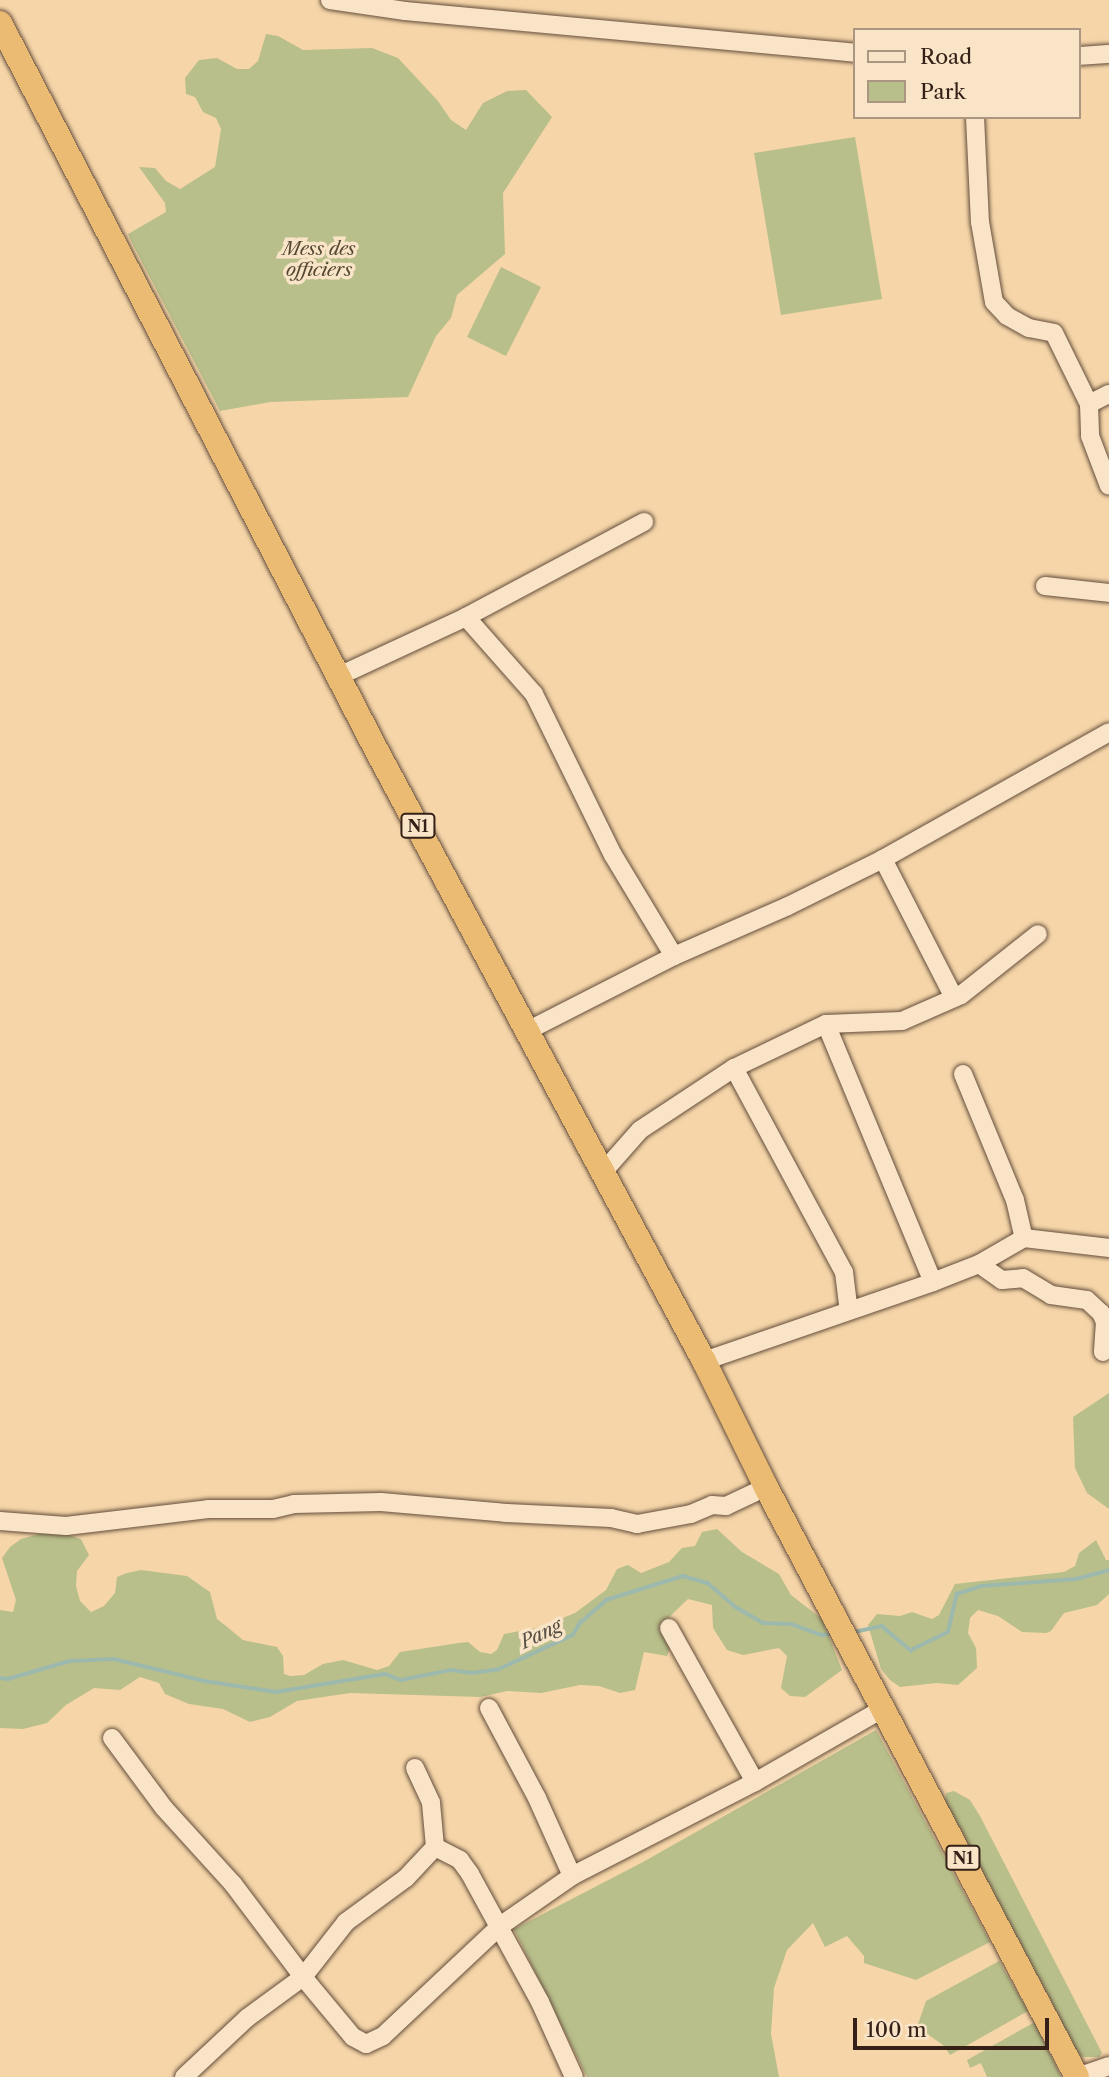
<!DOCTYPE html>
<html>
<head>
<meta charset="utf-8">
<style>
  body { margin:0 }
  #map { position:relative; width:1109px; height:2077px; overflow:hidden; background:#f6d6a9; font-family:"Libre Caslon Text",serif }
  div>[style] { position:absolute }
  .green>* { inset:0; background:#b8bf8b }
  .stream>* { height:3.5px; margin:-1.75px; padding:0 1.75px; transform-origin:1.75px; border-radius:1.75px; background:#9db9ad }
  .roads { filter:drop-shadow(0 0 2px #644e3c) drop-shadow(0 0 2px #644e3c) }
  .minor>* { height:18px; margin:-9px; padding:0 9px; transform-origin:9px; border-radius:9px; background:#f9e4c7 }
  .highway>* { height:24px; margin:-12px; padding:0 12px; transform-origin:12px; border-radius:12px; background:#ebbb74 }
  span { translate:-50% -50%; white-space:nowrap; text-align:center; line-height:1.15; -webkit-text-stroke:7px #f9e4c7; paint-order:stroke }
  .shield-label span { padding:2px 5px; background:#f9e4c7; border:2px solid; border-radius:5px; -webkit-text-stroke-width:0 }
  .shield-label { font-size:16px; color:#342017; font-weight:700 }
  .park-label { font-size:18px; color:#554834; font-style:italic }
  .water-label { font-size:19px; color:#544e44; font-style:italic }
  .legend { position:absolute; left:853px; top:28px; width:228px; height:91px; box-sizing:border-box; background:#f9e4c7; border:2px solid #aa9681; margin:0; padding:9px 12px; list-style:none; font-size:21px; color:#342017 }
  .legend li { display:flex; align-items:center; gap:14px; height:35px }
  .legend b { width:35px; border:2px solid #aa9681 }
  .scale { position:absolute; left:853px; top:2018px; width:196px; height:32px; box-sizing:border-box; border:4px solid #342017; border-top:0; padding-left:9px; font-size:21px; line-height:24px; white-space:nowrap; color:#342017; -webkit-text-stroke:5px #f9e4c7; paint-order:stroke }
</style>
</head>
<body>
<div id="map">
  <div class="green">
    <div style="clip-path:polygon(266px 34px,278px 36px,303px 50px,372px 48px,398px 58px,438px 101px,451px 120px,466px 130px,483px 103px,507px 91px,526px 90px,552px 117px,503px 193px,505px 254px,457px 295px,451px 318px,436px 336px,408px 397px,270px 402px,220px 411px,132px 243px,128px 234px,166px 212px,165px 203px,139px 167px,155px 168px,166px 181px,180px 189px,215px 167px,221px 129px,216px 118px,203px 112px,195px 97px,186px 94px,185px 78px,199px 60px,217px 58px,237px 69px,249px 69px,258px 61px)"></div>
    <div style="clip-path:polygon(855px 137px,882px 299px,781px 315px,754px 153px)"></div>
    <div style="clip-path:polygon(501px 267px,541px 287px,506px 356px,467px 337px)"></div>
    <div style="clip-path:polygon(1109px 1393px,1109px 1509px,1087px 1493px,1075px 1468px,1073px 1417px)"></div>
    <div style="clip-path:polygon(717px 1529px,742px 1552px,779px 1574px,791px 1595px,822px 1619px,842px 1670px,805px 1697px,790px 1696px,781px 1688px,787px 1656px,779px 1648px,743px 1655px,727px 1650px,713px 1628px,712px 1605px,688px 1599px,662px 1624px,671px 1645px,667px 1656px,644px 1652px,635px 1690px,620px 1693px,599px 1686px,580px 1685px,541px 1693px,507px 1691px,480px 1697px,350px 1693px,297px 1701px,270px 1717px,250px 1722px,223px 1709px,189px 1704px,165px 1694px,159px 1683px,140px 1677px,120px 1690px,94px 1688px,66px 1705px,47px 1723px,23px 1729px,0 1728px,0 1610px,13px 1612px,16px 1600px,2px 1558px,10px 1547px,21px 1539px,39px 1534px,66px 1534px,81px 1539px,89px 1555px,77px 1571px,76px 1586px,80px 1601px,91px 1612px,104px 1606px,115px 1593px,117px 1577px,127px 1573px,141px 1570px,187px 1576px,210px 1592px,217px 1619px,226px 1626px,243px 1640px,277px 1647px,283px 1656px,284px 1674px,290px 1676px,304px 1675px,323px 1664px,343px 1660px,377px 1670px,389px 1666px,400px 1652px,459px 1643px,468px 1642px,480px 1652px,491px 1654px,497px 1650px,504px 1634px,541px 1627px,575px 1613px,606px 1590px,617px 1569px,628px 1565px,641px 1573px,669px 1562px,682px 1548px,695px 1546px,702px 1532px)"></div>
    <div style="clip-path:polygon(1096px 1540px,1106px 1560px,1109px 1560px,1109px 1594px,1097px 1605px,1064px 1613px,1051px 1631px,1046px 1633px,1022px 1632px,998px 1616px,978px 1610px,970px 1618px,968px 1633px,976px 1648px,977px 1668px,958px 1685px,937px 1683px,900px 1687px,890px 1680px,881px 1669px,868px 1625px,877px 1614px,900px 1616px,912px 1612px,932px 1619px,939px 1615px,955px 1584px,1064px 1572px,1075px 1566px,1079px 1553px)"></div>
    <div style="clip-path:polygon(876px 1730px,990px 1942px,916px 1980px,864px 1963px,864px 1956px,847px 1936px,825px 1947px,813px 1923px,787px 1950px,774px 1988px,771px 2034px,779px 2077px,587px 2077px,514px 1929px,643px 1862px)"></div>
    <div style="clip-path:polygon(954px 1791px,970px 1800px,980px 1816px,1102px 2053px,1099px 2057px,1082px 2057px,1074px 2048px,945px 1801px,946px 1793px)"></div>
    <div style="clip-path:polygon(999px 1961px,1028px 2011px,950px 2055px,943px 2045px,917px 2027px,926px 2001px)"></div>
    <div style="clip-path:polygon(1035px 2022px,1061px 2077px,987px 2077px,981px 2063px,970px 2068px,967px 2060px)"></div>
  </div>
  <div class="stream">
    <div style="left:854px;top:1632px;width:29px;rotate:-12deg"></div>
    <div style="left:882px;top:1626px;width:38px;rotate:40deg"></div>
    <div style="left:911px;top:1650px;width:41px;rotate:-25.9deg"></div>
    <div style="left:948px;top:1632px;width:39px;rotate:-77deg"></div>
    <div style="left:957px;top:1594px;width:25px;rotate:-18deg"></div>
    <div style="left:981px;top:1586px;width:95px;rotate:-4.2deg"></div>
    <div style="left:1076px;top:1579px;width:34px;rotate:-15deg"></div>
    <div style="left:0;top:1678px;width:8px;rotate:7deg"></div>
    <div style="left:8px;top:1679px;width:65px;rotate:-16.2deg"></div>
    <div style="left:70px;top:1661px;width:44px;rotate:-2.6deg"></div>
    <div style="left:114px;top:1659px;width:94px;rotate:13.6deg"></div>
    <div style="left:205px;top:1681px;width:72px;rotate:8.8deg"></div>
    <div style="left:276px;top:1692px;width:110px;rotate:-9.4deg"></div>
    <div style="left:385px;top:1674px;width:17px;rotate:21deg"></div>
    <div style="left:401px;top:1680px;width:51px;rotate:-11.3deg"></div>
    <div style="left:451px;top:1670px;width:21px;rotate:8deg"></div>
    <div style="left:472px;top:1673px;width:27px;rotate:-8deg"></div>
    <div style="left:499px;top:1669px;width:81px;rotate:-24.7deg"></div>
    <div style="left:573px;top:1635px;width:14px;rotate:-60deg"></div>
    <div style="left:580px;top:1623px;width:35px;rotate:-41deg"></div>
    <div style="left:606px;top:1600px;width:81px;rotate:-17.3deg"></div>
    <div style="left:683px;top:1576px;width:26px;rotate:16deg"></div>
    <div style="left:708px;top:1583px;width:35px;rotate:41deg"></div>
    <div style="left:734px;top:1606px;width:34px;rotate:30deg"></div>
    <div style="left:763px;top:1623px;width:28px;rotate:2deg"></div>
    <div style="left:791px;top:1624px;width:33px;rotate:20deg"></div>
    <div style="left:822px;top:1635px;width:10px;rotate:-6deg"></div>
  </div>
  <div class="roads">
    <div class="minor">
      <div style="left:330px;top:0;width:76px;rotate:8.3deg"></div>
      <div style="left:405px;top:11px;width:452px;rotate:5.3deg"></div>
      <div style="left:1079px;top:56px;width:30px;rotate:-4deg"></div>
      <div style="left:975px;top:117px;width:105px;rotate:87.3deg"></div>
      <div style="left:980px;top:222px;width:81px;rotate:80.1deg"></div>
      <div style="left:994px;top:302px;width:19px;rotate:47deg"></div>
      <div style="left:1007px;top:316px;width:25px;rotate:29deg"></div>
      <div style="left:1029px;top:328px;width:25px;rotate:11deg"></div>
      <div style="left:1054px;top:333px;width:79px;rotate:63.8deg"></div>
      <div style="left:1089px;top:404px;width:32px;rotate:88deg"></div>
      <div style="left:1090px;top:436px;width:53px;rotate:69.2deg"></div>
      <div style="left:1089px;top:404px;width:22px;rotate:-27deg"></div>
      <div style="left:1045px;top:586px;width:64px;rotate:6.2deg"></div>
      <div style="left:466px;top:617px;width:103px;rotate:48.6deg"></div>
      <div style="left:534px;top:694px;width:179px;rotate:63.9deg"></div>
      <div style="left:613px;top:855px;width:118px;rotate:58.9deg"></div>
      <div style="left:339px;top:676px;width:140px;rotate:-24.9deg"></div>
      <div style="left:466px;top:617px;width:202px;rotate:-28.1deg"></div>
      <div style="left:883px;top:859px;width:156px;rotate:62.9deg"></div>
      <div style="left:826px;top:1024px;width:279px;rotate:67.5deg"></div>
      <div style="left:527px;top:1031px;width:165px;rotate:-27deg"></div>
      <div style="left:674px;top:956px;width:124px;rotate:-23.7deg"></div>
      <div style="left:788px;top:906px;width:106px;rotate:-26.3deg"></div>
      <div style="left:883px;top:859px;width:259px;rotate:-29.3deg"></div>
      <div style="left:734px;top:1068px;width:232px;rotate:61.7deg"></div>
      <div style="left:844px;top:1272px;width:38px;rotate:83deg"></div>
      <div style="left:963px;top:1074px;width:136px;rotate:67.6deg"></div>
      <div style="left:1015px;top:1200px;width:39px;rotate:77deg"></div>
      <div style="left:603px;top:1172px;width:56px;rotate:-48.6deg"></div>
      <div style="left:640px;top:1130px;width:113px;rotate:-33.4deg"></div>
      <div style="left:734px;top:1068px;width:102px;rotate:-25.6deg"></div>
      <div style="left:826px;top:1024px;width:76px;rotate:-2.3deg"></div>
      <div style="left:902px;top:1021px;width:64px;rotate:-23.8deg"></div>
      <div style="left:961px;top:995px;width:98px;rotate:-38.4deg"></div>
      <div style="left:979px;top:1264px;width:28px;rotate:35deg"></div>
      <div style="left:1002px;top:1280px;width:21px;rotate:-5deg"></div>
      <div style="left:1023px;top:1278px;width:33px;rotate:31deg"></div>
      <div style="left:1051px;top:1295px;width:36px;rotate:8deg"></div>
      <div style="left:1087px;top:1300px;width:19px;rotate:43deg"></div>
      <div style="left:1101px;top:1313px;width:10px;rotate:66deg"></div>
      <div style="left:1105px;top:1322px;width:30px;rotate:94deg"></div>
      <div style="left:704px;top:1361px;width:242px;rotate:-19deg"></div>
      <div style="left:933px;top:1282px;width:49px;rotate:-21.4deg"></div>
      <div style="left:979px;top:1264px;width:52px;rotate:-30deg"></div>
      <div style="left:1024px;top:1238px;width:86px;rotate:6.7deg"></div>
      <div style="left:0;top:1521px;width:66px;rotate:4.3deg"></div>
      <div style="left:66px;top:1526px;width:143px;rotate:-6.8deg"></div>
      <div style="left:208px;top:1509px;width:65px"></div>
      <div style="left:273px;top:1509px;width:22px;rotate:-13deg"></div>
      <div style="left:294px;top:1504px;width:87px;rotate:-1.3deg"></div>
      <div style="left:381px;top:1502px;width:126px;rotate:5deg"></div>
      <div style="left:507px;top:1513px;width:104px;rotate:2.8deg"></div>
      <div style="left:611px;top:1518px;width:27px;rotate:13deg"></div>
      <div style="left:637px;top:1524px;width:55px;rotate:-10.5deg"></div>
      <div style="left:691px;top:1514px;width:23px;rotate:-23deg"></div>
      <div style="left:712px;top:1505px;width:14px;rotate:4deg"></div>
      <div style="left:726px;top:1506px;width:44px;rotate:-25.4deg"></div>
      <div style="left:669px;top:1628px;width:176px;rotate:60.8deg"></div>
      <div style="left:489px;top:1708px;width:102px;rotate:61.9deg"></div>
      <div style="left:537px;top:1798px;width:85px;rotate:65.8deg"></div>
      <div style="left:112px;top:1738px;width:87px;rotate:53.4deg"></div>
      <div style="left:164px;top:1808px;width:103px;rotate:47.8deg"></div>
      <div style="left:233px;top:1884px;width:116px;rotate:53deg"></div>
      <div style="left:303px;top:1977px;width:78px;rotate:50.2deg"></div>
      <div style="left:353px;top:2037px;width:15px;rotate:28deg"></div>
      <div style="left:366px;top:2044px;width:19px;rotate:-25deg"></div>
      <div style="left:383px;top:2036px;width:161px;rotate:-43.2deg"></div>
      <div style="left:500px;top:1926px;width:88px;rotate:-34.8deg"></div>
      <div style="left:572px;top:1876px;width:206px;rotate:-27.2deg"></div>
      <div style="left:755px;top:1782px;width:149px;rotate:-29.8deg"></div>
      <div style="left:415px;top:1768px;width:38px;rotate:65deg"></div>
      <div style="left:431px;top:1803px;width:44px;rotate:84.8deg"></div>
      <div style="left:435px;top:1847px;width:28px;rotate:27deg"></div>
      <div style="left:460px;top:1860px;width:17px;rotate:54deg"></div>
      <div style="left:470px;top:1874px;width:146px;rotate:61.3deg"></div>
      <div style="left:540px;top:2002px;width:82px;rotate:65.6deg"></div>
      <div style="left:184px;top:2077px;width:86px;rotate:-43.1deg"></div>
      <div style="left:247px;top:2018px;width:69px;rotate:-36.2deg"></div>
      <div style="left:303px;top:1977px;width:70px;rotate:-52deg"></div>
      <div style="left:346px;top:1922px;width:74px;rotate:-36.3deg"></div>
      <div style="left:406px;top:1878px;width:42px;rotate:-46.9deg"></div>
      <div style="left:1077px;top:2077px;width:34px;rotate:-19deg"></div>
    </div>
    <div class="highway">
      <div style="left:0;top:23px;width:824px;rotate:62.63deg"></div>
      <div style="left:379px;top:755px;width:688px;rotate:61.8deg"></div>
      <div style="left:704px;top:1361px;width:140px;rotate:63.8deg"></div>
      <div style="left:766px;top:1487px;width:667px;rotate:62.21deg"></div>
    </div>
  </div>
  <div class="shield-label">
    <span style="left:418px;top:826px">N1</span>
    <span style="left:963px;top:1858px">N1</span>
  </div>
  <div class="park-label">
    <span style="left:319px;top:260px">Mess des<br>officiers</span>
  </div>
  <div class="water-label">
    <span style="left:541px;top:1634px;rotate:-26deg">Pang</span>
  </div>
  <ul class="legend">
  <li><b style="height:9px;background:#f9e4c7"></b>Road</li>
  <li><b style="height:19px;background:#b8bf8b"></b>Park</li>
  </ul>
  <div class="scale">100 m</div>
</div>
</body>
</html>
